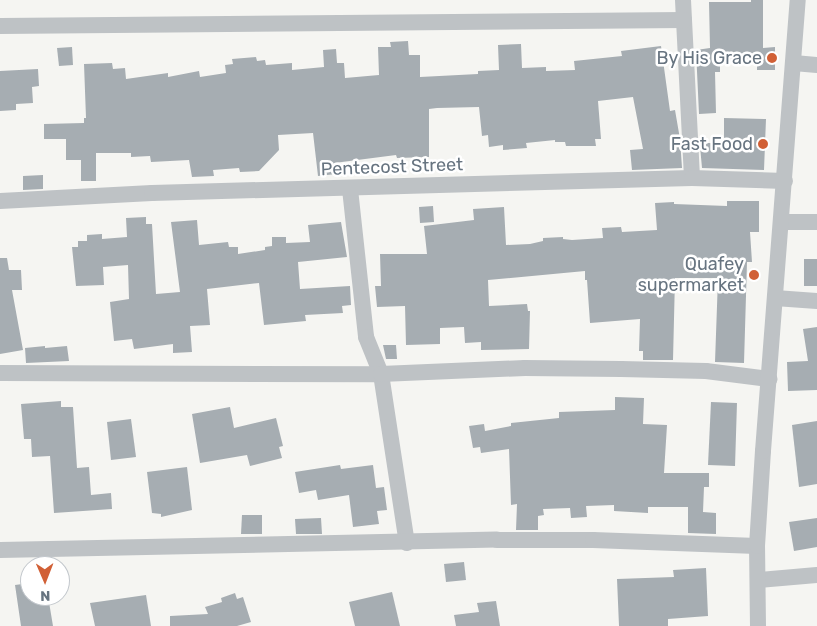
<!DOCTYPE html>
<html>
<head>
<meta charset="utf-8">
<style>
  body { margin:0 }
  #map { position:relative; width:817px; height:626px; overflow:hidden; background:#f5f5f2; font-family:Rubik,sans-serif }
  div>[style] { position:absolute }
  .building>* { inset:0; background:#a6adb2 }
  .minor>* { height:16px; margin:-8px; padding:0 8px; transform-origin:8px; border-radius:8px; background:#bec2c5 }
  .dots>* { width:14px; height:14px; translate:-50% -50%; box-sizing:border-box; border:2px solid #fff; border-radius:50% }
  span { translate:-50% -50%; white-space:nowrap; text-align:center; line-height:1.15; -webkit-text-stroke:5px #fff; paint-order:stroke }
  .poi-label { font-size:18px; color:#677480 }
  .right { translate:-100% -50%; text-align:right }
  .street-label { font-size:18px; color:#677480 }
  .north { position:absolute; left:20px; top:556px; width:50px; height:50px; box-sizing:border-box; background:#fff; border:1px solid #c2c7cc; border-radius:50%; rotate:179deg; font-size:14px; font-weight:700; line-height:20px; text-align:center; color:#677480 }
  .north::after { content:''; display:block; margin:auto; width:18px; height:22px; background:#d16036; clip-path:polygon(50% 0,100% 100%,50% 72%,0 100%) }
</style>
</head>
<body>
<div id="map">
  <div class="building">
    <div style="clip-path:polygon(751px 0,763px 0,763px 48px,775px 47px,775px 70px,757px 70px,757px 59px,732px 59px,732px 62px,720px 63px,720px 72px,715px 72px,716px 113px,699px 114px,696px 50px,710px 48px,709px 2px,751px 2px)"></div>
    <div style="clip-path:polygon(408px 41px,409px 55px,420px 55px,420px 77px,478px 74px,478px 71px,499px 70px,498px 45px,521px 44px,522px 68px,546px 67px,546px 71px,575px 70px,574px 61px,622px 56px,621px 51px,661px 46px,670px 111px,675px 110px,680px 139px,682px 168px,632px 170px,630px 150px,643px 149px,633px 97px,598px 101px,601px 139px,595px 139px,596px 146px,566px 146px,565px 142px,555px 142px,555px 140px,526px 143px,527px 148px,503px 150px,503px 145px,489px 147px,488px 135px,482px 136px,479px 107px,437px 108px,429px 109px,429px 157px,397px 158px,396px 155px,334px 163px,336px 174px,318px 176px,313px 133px,278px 135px,279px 150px,259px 171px,240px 172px,239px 168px,213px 170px,214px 176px,192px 177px,189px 160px,151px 162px,150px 156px,131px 157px,131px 153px,96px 153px,96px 181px,81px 181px,81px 160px,66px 160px,66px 139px,44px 139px,44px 124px,84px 123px,84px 118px,86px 118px,84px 64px,112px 63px,113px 69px,125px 68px,126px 79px,168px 73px,168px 77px,199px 71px,200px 77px,226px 73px,225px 65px,233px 64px,232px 59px,256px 57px,257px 61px,265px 60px,266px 65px,292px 63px,292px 70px,324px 67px,323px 50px,336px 49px,337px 63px,344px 63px,345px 78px,379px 75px,378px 47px,391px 47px,390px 42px)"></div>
    <div style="clip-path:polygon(72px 47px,73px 65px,59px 66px,57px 48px)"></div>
    <div style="clip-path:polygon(38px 69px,39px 86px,32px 87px,33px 103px,16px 104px,16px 110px,0 111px,0 71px)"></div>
    <div style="clip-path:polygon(724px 118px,766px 119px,764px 170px,702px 168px,700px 146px,704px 146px,704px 143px,724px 143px)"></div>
    <div style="clip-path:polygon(43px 175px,43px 189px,23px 190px,23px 176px)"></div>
    <div style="clip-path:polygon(727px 201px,759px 201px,759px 232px,750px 232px,752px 262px,747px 262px,744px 363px,715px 362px,718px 278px,675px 278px,673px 360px,643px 360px,643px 351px,639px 351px,640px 319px,590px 323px,587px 280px,585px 280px,585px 271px,488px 280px,489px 306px,527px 304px,528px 311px,530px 311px,529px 349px,481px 350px,481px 342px,465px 343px,464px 327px,440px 328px,440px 344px,406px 345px,405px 306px,377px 307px,375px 286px,381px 286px,380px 254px,427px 254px,424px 226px,474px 220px,473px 209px,504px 207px,506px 245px,530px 244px,543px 241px,543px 238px,563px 237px,563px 239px,572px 240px,603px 238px,602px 228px,621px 227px,622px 232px,657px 230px,655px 203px,674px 202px,674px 204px,727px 206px)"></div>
    <div style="clip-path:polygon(433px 206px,434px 222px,420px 223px,419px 207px)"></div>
    <div style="clip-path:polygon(146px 217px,146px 224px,152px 224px,156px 294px,180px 292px,171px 222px,197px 220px,199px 245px,228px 242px,229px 247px,238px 247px,238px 254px,265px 250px,265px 247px,272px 246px,272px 237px,286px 237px,286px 243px,310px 242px,308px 225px,341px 222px,347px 257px,298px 262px,300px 289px,350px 286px,351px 305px,342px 306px,343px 313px,305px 315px,306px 321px,264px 325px,259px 283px,207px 289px,210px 325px,190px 326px,192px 352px,173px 353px,173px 344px,134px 349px,132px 339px,114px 341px,110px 302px,129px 299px,128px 265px,103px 267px,104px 285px,76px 286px,72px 247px,78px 247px,78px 241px,87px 241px,87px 235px,102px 234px,102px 239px,127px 237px,126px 218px)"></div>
    <div style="clip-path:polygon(0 258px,7px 258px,9px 270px,21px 270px,22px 290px,12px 290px,23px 350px,0 354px)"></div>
    <div style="clip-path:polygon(804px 259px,817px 259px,817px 286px,804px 286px)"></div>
    <div style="clip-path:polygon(817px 327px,817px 390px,788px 391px,787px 362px,808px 361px,803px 329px)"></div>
    <div style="clip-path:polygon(383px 345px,396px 345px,397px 359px,386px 359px)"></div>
    <div style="clip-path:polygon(45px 346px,45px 348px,67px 346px,69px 361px,26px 363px,25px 348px)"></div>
    <div style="clip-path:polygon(615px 397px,644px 398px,643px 424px,667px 425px,664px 473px,709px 473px,709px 487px,704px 487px,703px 512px,716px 513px,716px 534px,688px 533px,688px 507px,648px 507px,648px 513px,614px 511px,614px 505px,586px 506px,587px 517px,571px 518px,570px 508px,543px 509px,544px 515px,538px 516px,538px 530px,516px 530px,517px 504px,511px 505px,509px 449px,481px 453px,480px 447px,473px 448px,469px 426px,484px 424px,485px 431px,511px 426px,511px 423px,559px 418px,559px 412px,615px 410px)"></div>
    <div style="clip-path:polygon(61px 401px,61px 407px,73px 407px,77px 468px,89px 467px,91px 495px,111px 493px,112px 509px,54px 513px,50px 456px,32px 457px,31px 439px,24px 439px,21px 404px)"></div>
    <div style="clip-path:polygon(711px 402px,737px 403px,735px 466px,708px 465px)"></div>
    <div style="clip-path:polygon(230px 407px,234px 428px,276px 418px,283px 446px,279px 447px,282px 458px,250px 466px,247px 455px,200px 463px,192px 414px)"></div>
    <div style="clip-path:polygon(131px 419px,136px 457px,111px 460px,107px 422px)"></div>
    <div style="clip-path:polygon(817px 421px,817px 484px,799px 487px,792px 425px)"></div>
    <div style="clip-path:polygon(340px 465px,341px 469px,373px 465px,376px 488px,384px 487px,387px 510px,377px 511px,379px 524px,353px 527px,349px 495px,318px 500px,316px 490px,299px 493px,295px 472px)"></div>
    <div style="clip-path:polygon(187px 467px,192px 510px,161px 517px,161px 514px,152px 513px,147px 472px)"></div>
    <div style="clip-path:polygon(242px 515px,262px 515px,262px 534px,241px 534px)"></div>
    <div style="clip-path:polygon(321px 518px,322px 534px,296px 534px,295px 519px)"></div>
    <div style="clip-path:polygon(817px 518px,817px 547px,794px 551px,789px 522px)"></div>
    <div style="clip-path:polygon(464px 562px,466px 580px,446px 582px,444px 564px)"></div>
    <div style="clip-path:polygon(706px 568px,708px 616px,668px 619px,668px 626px,619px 626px,617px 579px,674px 577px,673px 570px)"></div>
    <div style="clip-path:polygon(30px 583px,30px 596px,48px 596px,53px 626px,21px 626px,15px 585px)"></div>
    <div style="clip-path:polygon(392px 592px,400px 626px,355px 626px,349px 602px)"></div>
    <div style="clip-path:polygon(235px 593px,237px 599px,243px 597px,251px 622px,237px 626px,170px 626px,170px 616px,208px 614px,205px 607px,222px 602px,221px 598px)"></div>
    <div style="clip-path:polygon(146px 595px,151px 626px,95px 626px,90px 603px)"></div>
    <div style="clip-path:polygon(496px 601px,500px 626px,456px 626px,454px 615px,479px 612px,477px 603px)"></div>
  </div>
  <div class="minor">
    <div style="left:683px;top:0;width:178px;rotate:87.1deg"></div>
    <div style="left:0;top:26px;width:684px;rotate:-0.5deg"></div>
    <div style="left:794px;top:63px;width:23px;rotate:5deg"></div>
    <div style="left:350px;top:189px;width:149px;rotate:83.8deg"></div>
    <div style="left:366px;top:337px;width:40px;rotate:68deg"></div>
    <div style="left:381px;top:374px;width:171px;rotate:81.3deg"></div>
    <div style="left:0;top:201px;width:152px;rotate:-3deg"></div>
    <div style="left:152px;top:193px;width:540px;rotate:-1.59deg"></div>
    <div style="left:692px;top:178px;width:93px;rotate:1.8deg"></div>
    <div style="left:782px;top:222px;width:35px"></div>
    <div style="left:775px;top:298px;width:42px;rotate:4.1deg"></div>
    <div style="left:0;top:373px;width:381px;rotate:0.2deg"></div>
    <div style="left:381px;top:374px;width:144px;rotate:-2.4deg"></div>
    <div style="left:525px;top:368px;width:96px;rotate:0.6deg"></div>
    <div style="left:621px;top:369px;width:85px;rotate:1.3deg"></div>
    <div style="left:706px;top:371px;width:64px;rotate:7.2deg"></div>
    <div style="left:0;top:550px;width:497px;rotate:-1.2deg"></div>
    <div style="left:497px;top:540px;width:96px"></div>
    <div style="left:593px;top:540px;width:164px;rotate:2.1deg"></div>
    <div style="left:759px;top:580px;width:58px;rotate:-4.9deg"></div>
    <div style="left:758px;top:626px;width:80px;rotate:-90.7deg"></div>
    <div style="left:757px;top:546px;width:95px;rotate:-86.4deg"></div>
    <div style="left:763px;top:451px;width:452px;rotate:-85.6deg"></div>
  </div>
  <div class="dots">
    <div style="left:772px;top:58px;background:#d16036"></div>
    <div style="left:763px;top:144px;background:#d16036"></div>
    <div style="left:754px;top:275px;background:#d16036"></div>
  </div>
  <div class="poi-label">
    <span class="right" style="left:762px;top:58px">By His Grace</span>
    <span class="right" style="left:753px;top:144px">Fast Food</span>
    <span class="right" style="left:744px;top:275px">Quafey<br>supermarket</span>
  </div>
  <div class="street-label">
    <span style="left:392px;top:167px;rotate:-2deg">Pentecost Street</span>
  </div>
  <div class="north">N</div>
</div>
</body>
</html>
